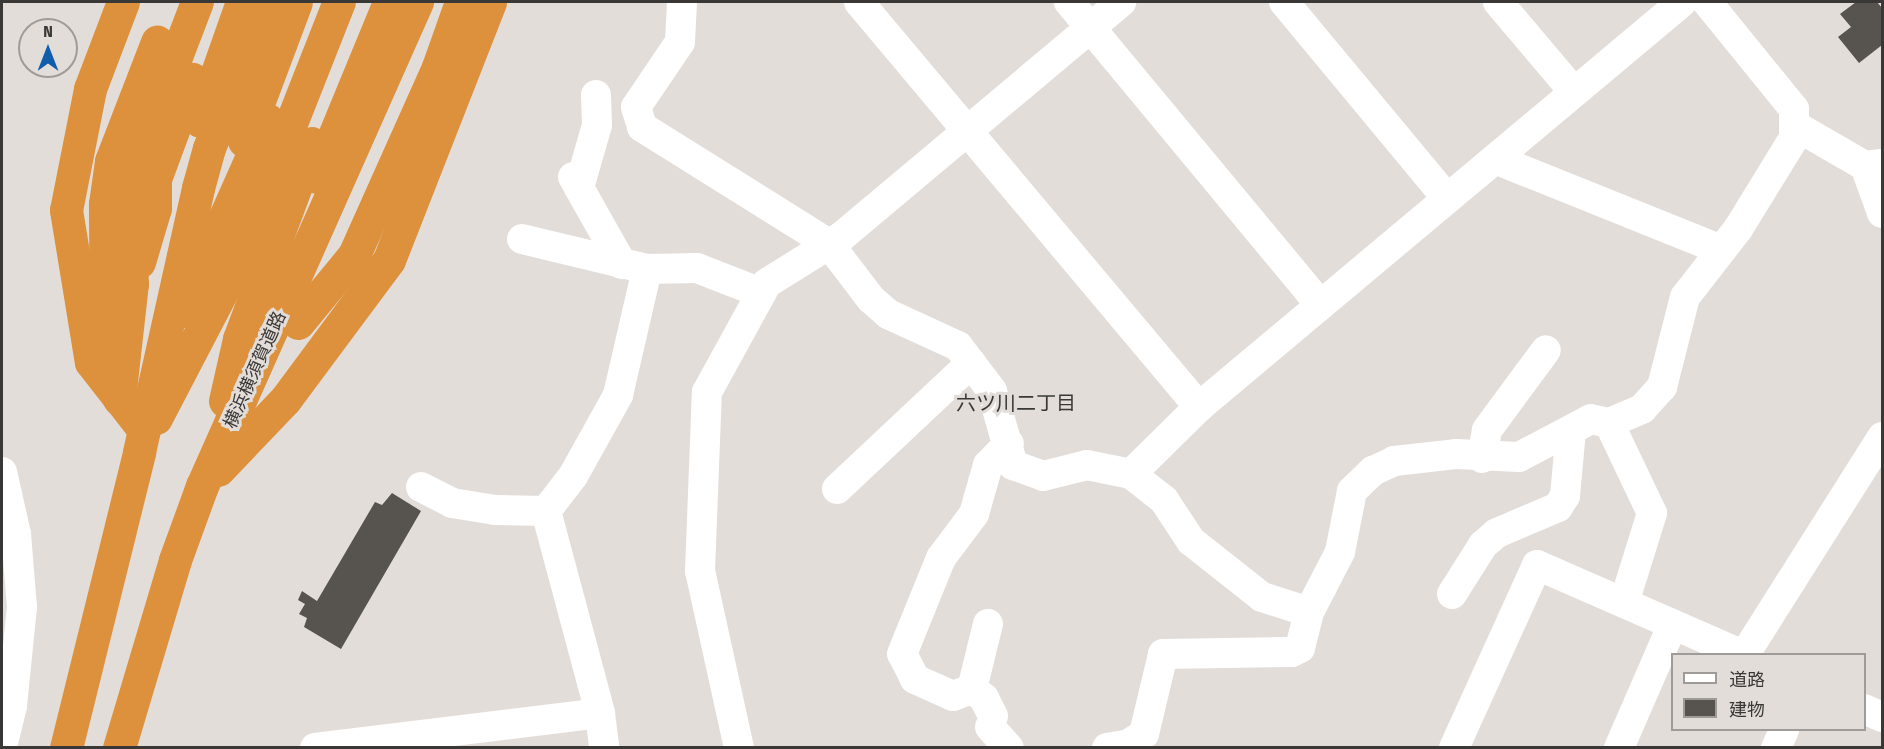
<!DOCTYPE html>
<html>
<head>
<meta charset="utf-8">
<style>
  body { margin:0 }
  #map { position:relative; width:1884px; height:749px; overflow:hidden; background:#e3ddd9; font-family:"Fira Sans Condensed","Noto Sans JP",sans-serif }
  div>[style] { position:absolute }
  .building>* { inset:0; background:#57534f }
  .minor>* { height:30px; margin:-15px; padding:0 15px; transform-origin:15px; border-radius:15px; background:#fff }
  .highway>* { height:33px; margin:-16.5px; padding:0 16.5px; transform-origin:16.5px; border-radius:16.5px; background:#de913c }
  span { translate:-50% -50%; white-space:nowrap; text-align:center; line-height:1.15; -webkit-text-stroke:6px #e3ddd9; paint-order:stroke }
  .street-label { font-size:18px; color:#3a3836 }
  .neighbourhood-label { font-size:20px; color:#3a3836 }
  .frame { position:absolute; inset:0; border:3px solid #3a3836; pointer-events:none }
  .legend { position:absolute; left:1671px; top:653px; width:195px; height:78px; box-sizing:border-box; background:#e3ddd9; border:2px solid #9f9b98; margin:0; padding:8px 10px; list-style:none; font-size:18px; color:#3a3836 }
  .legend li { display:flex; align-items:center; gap:12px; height:30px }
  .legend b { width:30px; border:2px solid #9f9b98 }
  .north { position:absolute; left:18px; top:18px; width:60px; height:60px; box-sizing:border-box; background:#e3ddd9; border:2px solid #9f9b98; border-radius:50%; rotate:0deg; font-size:16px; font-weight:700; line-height:24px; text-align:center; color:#3a3836 }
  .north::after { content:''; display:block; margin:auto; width:21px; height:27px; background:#0f5dab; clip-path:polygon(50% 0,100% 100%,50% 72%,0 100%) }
</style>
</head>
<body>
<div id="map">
  <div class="building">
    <div style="clip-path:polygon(1856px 2px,1877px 2px,1882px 8px,1882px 45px,1859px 63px,1838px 37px,1851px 27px,1840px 14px)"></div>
    <div style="clip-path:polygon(392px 493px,421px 511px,341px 649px,304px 627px,307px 618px,299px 614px,305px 604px,298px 600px,302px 591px,317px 601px,375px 502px,382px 505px)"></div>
  </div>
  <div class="minor">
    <div style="left:682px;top:2px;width:40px;rotate:92.9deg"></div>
    <div style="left:680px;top:42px;width:78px;rotate:124.1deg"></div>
    <div style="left:636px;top:107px;width:21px;rotate:73deg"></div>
    <div style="left:642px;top:127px;width:221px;rotate:32deg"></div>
    <div style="left:829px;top:244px;width:69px;rotate:52.6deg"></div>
    <div style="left:871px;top:299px;width:23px;rotate:41deg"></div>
    <div style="left:888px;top:314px;width:77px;rotate:24.6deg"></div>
    <div style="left:958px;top:346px;width:56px;rotate:52.9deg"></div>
    <div style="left:992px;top:391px;width:77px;rotate:74.2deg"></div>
    <div style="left:1013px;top:465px;width:32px;rotate:20deg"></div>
    <div style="left:1043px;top:476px;width:45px;rotate:-14deg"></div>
    <div style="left:1087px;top:465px;width:45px;rotate:11.6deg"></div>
    <div style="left:1131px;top:474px;width:42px;rotate:38.2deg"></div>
    <div style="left:1164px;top:500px;width:49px;rotate:56.6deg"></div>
    <div style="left:1191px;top:541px;width:90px;rotate:38.3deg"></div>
    <div style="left:1262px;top:597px;width:49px;rotate:17.7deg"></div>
    <div style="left:859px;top:2px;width:529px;rotate:49.99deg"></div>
    <div style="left:1069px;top:2px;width:393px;rotate:50.3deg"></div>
    <div style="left:1284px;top:2px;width:255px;rotate:50.3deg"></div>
    <div style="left:1498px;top:2px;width:118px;rotate:49.8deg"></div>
    <div style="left:1794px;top:125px;width:82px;rotate:30deg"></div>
    <div style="left:1865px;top:166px;width:17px;rotate:-7deg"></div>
    <div style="left:1495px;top:159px;width:244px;rotate:21.9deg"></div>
    <div style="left:1865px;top:166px;width:50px;rotate:70.1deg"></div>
    <div style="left:573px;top:177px;width:100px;rotate:60.6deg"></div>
    <div style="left:579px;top:188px;width:66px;rotate:-74.1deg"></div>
    <div style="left:597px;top:125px;width:30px;rotate:-92deg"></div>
    <div style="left:522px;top:239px;width:129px;rotate:13.5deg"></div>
    <div style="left:647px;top:269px;width:50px;rotate:-1.1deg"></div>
    <div style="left:697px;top:268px;width:69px;rotate:21.3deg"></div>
    <div style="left:1609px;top:423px;width:100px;rotate:64.5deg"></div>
    <div style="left:1652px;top:513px;width:94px;rotate:107.3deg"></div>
    <div style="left:1482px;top:458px;width:28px;rotate:-80deg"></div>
    <div style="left:1487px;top:430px;width:99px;rotate:-53.6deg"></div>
    <div style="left:2px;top:472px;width:64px;rotate:77.3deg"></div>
    <div style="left:16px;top:534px;width:73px;rotate:85.3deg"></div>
    <div style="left:22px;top:607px;width:100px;rotate:95.8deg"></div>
    <div style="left:12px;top:706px;width:42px;rotate:103.7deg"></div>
    <div style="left:1131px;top:474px;width:95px;rotate:-44.6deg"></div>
    <div style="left:1199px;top:407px;width:630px;rotate:-39.98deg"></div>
    <div style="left:421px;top:487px;width:35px;rotate:27deg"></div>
    <div style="left:452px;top:503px;width:44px;rotate:9.2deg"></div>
    <div style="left:495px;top:510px;width:51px;rotate:1.1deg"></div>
    <div style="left:546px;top:511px;width:44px;rotate:-52.4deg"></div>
    <div style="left:573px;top:476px;width:93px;rotate:-60.9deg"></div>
    <div style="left:618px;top:395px;width:129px;rotate:-77deg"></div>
    <div style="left:837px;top:489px;width:184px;rotate:-43.2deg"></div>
    <div style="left:546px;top:511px;width:209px;rotate:75deg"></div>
    <div style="left:600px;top:713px;width:35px;rotate:83deg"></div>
    <div style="left:1452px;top:594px;width:58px;rotate:-57.7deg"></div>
    <div style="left:1483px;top:545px;width:18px;rotate:-41deg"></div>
    <div style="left:1497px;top:533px;width:66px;rotate:-23.1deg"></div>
    <div style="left:1558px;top:507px;width:13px;rotate:-58deg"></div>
    <div style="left:1565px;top:496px;width:66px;rotate:-84.8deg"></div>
    <div style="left:1745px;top:654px;width:257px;rotate:-57.7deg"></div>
    <div style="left:972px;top:689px;width:67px;rotate:-76.2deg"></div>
    <div style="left:1864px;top:709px;width:20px;rotate:24deg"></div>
    <div style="left:993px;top:716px;width:20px;rotate:-117deg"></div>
    <div style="left:984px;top:698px;width:15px;rotate:-143deg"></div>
    <div style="left:972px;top:689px;width:20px;rotate:160deg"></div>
    <div style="left:953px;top:696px;width:42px;rotate:-155.9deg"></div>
    <div style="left:915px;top:679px;width:28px;rotate:-117deg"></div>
    <div style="left:902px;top:654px;width:104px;rotate:-67.9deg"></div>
    <div style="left:941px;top:558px;width:55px;rotate:-53.1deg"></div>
    <div style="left:974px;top:514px;width:51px;rotate:-74.1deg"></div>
    <div style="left:988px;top:465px;width:30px;rotate:-46deg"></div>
    <div style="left:990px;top:727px;width:28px;rotate:48deg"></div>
    <div style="left:315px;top:748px;width:287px;rotate:-7deg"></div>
    <div style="left:739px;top:748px;width:181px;rotate:-102.4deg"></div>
    <div style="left:700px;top:571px;width:179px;rotate:-87.8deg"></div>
    <div style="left:707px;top:392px;width:124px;rotate:-61.2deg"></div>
    <div style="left:767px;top:283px;width:87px;rotate:-31.9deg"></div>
    <div style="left:841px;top:237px;width:366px;rotate:-40deg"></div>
    <div style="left:1107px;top:748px;width:22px;rotate:-10deg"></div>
    <div style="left:1129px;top:744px;width:18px;rotate:-34deg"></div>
    <div style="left:1144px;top:734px;width:82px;rotate:-76.6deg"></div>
    <div style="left:1163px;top:654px;width:129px;rotate:-0.9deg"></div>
    <div style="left:1292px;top:652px;width:9px;rotate:-27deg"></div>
    <div style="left:1300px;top:648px;width:37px;rotate:-76deg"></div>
    <div style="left:1309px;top:612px;width:68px;rotate:-62.7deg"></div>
    <div style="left:1340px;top:552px;width:62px;rotate:-78.9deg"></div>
    <div style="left:1352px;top:491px;width:29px;rotate:-44deg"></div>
    <div style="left:1373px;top:471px;width:23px;rotate:-25deg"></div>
    <div style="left:1394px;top:461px;width:62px;rotate:-6.4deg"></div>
    <div style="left:1456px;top:454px;width:63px;rotate:2.7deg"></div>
    <div style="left:1519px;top:457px;width:81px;rotate:-27.8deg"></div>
    <div style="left:1591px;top:419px;width:18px;rotate:13deg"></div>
    <div style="left:1609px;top:423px;width:36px;rotate:-23deg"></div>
    <div style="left:1642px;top:409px;width:30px;rotate:-48deg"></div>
    <div style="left:1662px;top:387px;width:93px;rotate:-75.7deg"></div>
    <div style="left:1685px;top:297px;width:86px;rotate:-52.1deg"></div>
    <div style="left:1738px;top:229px;width:107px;rotate:-58.4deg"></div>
    <div style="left:1794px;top:138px;width:29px;rotate:-90deg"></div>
    <div style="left:1794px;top:109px;width:138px;rotate:-129.1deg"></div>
    <div style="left:1454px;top:748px;width:201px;rotate:-65.6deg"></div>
    <div style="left:1537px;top:565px;width:223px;rotate:23.6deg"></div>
    <div style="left:1619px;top:748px;width:135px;rotate:-66.5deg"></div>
    <div style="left:1776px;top:748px;width:20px;rotate:-66deg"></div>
  </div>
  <div class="highway">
    <div style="left:123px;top:2px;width:93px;rotate:110.8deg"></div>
    <div style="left:90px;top:89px;width:123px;rotate:101.2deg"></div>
    <div style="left:66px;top:210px;width:154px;rotate:80.7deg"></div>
    <div style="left:91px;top:362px;width:86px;rotate:52.1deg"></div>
    <div style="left:200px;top:121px;width:126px;rotate:-70.6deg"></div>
    <div style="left:244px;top:141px;width:148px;rotate:-69.5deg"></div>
    <div style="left:317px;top:177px;width:189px;rotate:-67.6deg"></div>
    <div style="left:139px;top:262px;width:56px;rotate:-73.5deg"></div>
    <div style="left:155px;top:208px;width:29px;rotate:-90deg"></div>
    <div style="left:155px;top:179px;width:107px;rotate:-69.7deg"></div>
    <div style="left:183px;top:311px;width:209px;rotate:-66deg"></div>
    <div style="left:298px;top:323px;width:88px;rotate:-50.5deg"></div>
    <div style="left:354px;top:255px;width:206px;rotate:-65.9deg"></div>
    <div style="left:438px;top:67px;width:69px;rotate:-70.5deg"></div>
    <div style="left:106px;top:354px;width:150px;rotate:-90.4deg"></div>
    <div style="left:105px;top:204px;width:43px;rotate:-82.1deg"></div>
    <div style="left:111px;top:161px;width:128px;rotate:-68.9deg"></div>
    <div style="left:119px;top:399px;width:116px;rotate:-83.6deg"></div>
    <div style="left:132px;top:284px;width:99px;rotate:-92.9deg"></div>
    <div style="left:127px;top:185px;width:196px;rotate:-69.1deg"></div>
    <div style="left:225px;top:401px;width:64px;rotate:-77.3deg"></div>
    <div style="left:239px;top:339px;width:209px;rotate:-69.6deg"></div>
    <div style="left:156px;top:418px;width:169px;rotate:-62.5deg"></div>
    <div style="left:234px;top:268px;width:286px;rotate:-68.5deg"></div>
    <div style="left:218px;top:470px;width:97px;rotate:-46.3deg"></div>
    <div style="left:285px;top:400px;width:174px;rotate:-53.4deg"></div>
    <div style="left:389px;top:260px;width:277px;rotate:-68.6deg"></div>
    <div style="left:66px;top:748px;width:305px;rotate:-76.1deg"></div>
    <div style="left:139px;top:452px;width:271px;rotate:-77.4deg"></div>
    <div style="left:198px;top:188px;width:41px;rotate:-74.6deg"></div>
    <div style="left:209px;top:148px;width:158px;rotate:-67.3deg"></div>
    <div style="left:119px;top:748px;width:196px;rotate:-73.4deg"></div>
    <div style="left:175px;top:560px;width:79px;rotate:-70deg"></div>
    <div style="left:202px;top:486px;width:530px;rotate:-66.05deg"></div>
  </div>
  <div class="street-label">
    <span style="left:255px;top:370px;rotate:-66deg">横浜横須賀道路</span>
  </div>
  <div class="neighbourhood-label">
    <span style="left:1016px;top:403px">六ツ川二丁目</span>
  </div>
  <div class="frame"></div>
  <ul class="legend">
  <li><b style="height:8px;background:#fff"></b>道路</li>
  <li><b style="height:16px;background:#57534f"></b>建物</li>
  </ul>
  <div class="north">N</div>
</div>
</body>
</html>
